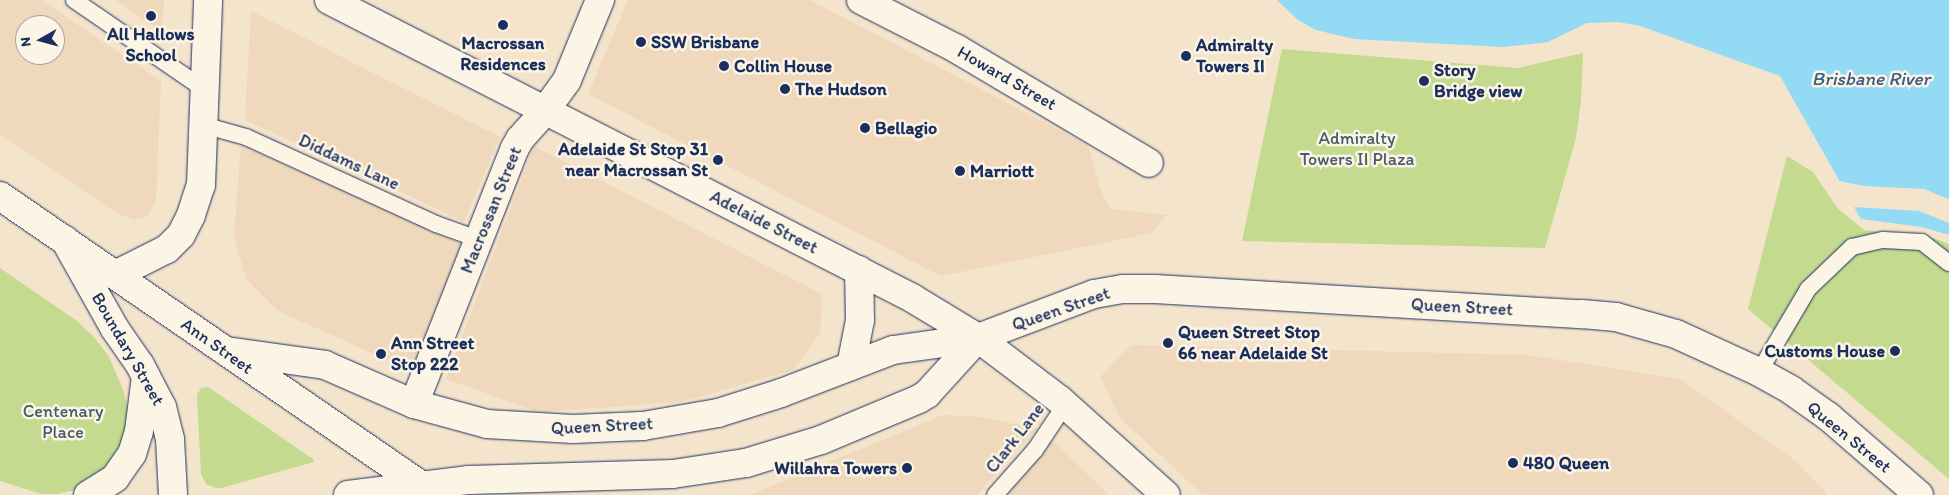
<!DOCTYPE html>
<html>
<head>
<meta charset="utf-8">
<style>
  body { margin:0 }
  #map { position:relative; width:1949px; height:495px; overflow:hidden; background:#f4e4cc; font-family:Itim,sans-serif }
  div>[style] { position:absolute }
  .built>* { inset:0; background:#efd8bb }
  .green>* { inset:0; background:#c4da8f }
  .water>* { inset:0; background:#93daf5 }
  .pier>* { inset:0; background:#f4e4cc }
  .roads { filter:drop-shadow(0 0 1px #1b2f5e) drop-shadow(0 0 1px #1b2f5e) }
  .lane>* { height:16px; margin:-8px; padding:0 8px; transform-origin:8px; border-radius:8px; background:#fcf5e5 }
  .street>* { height:28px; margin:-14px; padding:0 14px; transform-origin:14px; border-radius:14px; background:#fcf5e5 }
  .secondary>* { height:28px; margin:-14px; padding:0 14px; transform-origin:14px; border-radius:14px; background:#fcf5e5 }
  .primary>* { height:28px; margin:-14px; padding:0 14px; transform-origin:14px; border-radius:14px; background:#fcf5e5 }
  .dots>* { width:14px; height:14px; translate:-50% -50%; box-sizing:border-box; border:2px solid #fcf5e5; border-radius:50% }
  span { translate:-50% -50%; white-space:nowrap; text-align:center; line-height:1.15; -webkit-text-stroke:5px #fcf5e5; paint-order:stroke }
  .poi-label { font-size:18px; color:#1b2f5e; font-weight:700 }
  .left { translate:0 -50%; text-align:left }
  .right { translate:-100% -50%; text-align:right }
  .street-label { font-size:18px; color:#1b2f5e }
  .park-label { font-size:18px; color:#455a6a }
  .water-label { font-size:19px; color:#395a84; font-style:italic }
  .north { position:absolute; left:15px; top:15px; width:50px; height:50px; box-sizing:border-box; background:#fcf5e5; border:1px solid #a2a6af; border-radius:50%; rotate:263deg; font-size:14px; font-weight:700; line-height:20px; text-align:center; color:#1b2f5e }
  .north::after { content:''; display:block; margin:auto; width:18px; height:22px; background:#1b2f5e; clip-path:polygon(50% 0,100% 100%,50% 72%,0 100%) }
</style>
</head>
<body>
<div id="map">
  <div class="built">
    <div style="clip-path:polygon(evenodd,0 0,41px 0,161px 81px,156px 199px,150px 213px,143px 218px,135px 220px,118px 214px,0 134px,0 0,25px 25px,55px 25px,55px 55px,25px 55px,25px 25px)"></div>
    <div style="clip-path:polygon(116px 0,164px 0,162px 32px)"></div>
    <div style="clip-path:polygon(628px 0,810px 0,1088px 145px,1100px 188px,1110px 209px,1167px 215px,1151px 233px,941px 276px,588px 94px)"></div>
    <div style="clip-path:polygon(251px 11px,500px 137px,464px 222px,370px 177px,245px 120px)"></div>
    <div style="clip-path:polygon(241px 145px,464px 245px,414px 372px,278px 311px,246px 279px,234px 236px)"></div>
    <div style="clip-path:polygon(534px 146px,822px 294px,820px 333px,793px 370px,681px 402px,539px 412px,446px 379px)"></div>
    <div style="clip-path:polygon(1131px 345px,1528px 355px,1680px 379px,1796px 461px,1828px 495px,1203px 495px,1120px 418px,1100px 377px)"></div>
    <div style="clip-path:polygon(943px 415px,984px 417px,1037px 429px,977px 495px,750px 495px)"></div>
    <div style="clip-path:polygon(1052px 440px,1109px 495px,1003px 495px)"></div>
  </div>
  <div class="green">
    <div style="clip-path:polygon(1282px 49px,1518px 68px,1583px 53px,1581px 101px,1576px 138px,1545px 248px,1242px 241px)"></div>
    <div style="clip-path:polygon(1787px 156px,1813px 172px,1838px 209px,1864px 230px,1933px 238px,1949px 244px,1949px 479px,1748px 309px)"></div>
    <div style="clip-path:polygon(0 268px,77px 321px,94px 337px,108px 355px,124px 392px,128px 409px,127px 427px,116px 460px,91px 483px,75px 490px,58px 494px,41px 494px,0 481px)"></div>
    <div style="clip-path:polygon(208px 387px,313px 459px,314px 462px,221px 488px,216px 488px,206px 484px,201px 474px,197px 395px,201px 388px)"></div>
  </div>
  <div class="water">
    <div style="clip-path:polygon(1277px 0,1949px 0,1949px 235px,1922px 227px,1861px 219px,1780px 76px,1640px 26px,1618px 22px,1587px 23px,1548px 42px,1503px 47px,1354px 39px,1316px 30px,1298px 20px)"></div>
  </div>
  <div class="pier">
    <div style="clip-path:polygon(1839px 181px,1864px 186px,1924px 189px,1941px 196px,1949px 199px,1949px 223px,1919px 211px,1854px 207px)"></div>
  </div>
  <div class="roads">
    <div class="lane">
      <div style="left:74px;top:0;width:158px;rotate:34.4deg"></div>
      <div style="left:203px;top:125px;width:45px;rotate:15.6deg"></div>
      <div style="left:246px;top:137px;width:209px;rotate:24.6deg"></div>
      <div style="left:436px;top:224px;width:45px;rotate:19.7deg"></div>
      <div style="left:1759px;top:372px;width:96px;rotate:-59.4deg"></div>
      <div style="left:1808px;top:289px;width:61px;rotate:-43.7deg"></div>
      <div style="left:1852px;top:247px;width:32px;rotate:-13deg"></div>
      <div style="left:1883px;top:240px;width:39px;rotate:3deg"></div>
      <div style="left:1922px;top:242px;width:34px;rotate:38deg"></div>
      <div style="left:995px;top:495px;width:60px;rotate:-48.4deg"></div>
      <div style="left:1035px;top:450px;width:54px;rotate:-56.3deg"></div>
    </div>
    <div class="street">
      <div style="left:861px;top:0;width:108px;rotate:27deg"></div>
      <div style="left:957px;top:49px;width:223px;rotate:30.7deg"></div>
      <div style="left:115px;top:275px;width:58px;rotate:-26.6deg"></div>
      <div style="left:167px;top:249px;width:20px;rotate:-45deg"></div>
      <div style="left:181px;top:235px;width:22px;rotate:-63deg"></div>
      <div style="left:191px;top:215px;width:32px;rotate:-72deg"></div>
      <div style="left:201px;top:185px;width:185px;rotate:-87.8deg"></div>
      <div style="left:414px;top:404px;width:275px;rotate:-68.5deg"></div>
      <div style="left:515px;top:148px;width:10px;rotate:-61deg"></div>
      <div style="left:520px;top:139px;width:36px;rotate:-48deg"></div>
      <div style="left:544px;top:112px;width:39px;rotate:-54deg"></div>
      <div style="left:567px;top:80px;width:87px;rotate:-67.6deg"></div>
    </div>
    <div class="secondary">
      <div style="left:329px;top:0;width:655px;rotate:27.07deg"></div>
      <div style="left:912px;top:298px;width:77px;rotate:31.2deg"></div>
      <div style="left:978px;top:338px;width:103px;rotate:37.1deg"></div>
      <div style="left:1060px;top:400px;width:142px;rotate:41.9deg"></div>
      <div style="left:65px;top:240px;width:102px;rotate:60.7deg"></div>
      <div style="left:115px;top:329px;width:44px;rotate:55.2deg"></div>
      <div style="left:140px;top:365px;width:47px;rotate:62.4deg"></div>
      <div style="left:162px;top:407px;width:33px;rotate:76deg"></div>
      <div style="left:170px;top:439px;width:56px;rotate:86.9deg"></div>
      <div style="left:226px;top:351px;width:100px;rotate:8deg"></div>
      <div style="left:325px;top:365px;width:97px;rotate:23.7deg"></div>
      <div style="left:414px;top:404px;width:76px;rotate:15.3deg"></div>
      <div style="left:487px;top:424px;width:86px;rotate:3.3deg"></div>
      <div style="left:573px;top:429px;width:70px;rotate:-2.5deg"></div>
      <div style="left:643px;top:426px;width:76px;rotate:-9.8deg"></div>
      <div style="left:718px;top:413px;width:66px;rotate:-17.6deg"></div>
      <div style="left:781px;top:393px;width:120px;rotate:-21deg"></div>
      <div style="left:893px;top:350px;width:86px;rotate:-8deg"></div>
      <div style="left:978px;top:338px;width:124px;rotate:-20.8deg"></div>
      <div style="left:1094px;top:294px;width:29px;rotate:-10deg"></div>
      <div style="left:1123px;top:289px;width:32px"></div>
      <div style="left:1155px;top:289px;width:428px;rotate:3.4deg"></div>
      <div style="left:1582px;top:314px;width:34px;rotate:5deg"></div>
      <div style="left:1616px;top:317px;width:62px;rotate:15.8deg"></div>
      <div style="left:1676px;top:334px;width:91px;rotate:24.6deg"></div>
      <div style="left:1759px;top:372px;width:37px;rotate:29deg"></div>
      <div style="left:1791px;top:390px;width:47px;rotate:35.4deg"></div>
      <div style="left:1829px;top:417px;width:119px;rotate:40.9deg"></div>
      <div style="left:851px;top:366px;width:47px;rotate:-78.9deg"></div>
      <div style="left:860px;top:320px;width:50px;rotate:-91.1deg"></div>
      <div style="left:88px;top:495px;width:32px;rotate:-32deg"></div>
      <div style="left:115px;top:478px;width:29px;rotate:-55deg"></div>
      <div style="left:132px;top:454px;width:24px;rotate:-73deg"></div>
      <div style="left:139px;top:431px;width:55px;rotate:-82.7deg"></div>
      <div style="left:348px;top:495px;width:122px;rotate:-7.1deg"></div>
      <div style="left:469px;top:480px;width:204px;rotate:-1.7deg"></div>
      <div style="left:673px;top:474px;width:74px;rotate:-8.6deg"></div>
      <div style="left:746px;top:463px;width:78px;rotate:-17deg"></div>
      <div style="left:821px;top:440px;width:106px;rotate:-22.7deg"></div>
      <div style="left:919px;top:399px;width:9px;rotate:-32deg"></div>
      <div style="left:927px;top:394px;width:76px;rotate:-47.7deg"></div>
    </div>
    <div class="primary">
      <div style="left:0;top:196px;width:528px;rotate:34.5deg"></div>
    </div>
  </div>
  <div class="dots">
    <div style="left:151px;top:16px;background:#1b2f5e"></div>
    <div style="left:503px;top:25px;background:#1b2f5e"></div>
    <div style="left:641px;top:42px;background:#1b2f5e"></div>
    <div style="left:1186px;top:56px;background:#1b2f5e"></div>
    <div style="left:724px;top:66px;background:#1b2f5e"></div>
    <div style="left:1424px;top:81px;background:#1b2f5e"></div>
    <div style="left:785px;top:89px;background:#1b2f5e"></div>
    <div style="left:865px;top:128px;background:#1b2f5e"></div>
    <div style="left:718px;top:160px;background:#1b2f5e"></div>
    <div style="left:960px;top:171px;background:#1b2f5e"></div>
    <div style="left:1168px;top:343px;background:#1b2f5e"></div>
    <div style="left:1895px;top:351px;background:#1b2f5e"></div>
    <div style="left:381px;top:354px;background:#1b2f5e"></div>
    <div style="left:1513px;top:463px;background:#1b2f5e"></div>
    <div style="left:907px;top:468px;background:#1b2f5e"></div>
  </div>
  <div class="poi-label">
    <span style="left:151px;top:45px">All Hallows<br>School</span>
    <span class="left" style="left:651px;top:42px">SSW Brisbane</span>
    <span style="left:503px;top:54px">Macrossan<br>Residences</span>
    <span class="left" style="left:1196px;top:56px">Admiralty<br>Towers II</span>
    <span class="left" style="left:734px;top:66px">Collin House</span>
    <span class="left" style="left:1434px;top:81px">Story<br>Bridge view</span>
    <span class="left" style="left:795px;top:89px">The Hudson</span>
    <span class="left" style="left:875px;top:128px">Bellagio</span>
    <span class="right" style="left:708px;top:160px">Adelaide St Stop 31<br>near Macrossan St</span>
    <span class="left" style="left:970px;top:171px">Marriott</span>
    <span class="left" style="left:1178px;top:343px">Queen Street Stop<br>66 near Adelaide St</span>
    <span class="left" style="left:391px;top:354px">Ann Street<br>Stop 222</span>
    <span class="right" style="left:1885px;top:351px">Customs House</span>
    <span class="left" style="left:1523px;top:463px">480 Queen</span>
    <span class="right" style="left:897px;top:468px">Willahra Towers</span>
  </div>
  <div class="street-label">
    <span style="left:1007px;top:78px;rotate:30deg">Howard Street</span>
    <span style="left:349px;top:162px;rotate:25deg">Diddams Lane</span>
    <span style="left:491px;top:210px;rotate:-68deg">Macrossan Street</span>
    <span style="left:764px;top:222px;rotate:27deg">Adelaide Street</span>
    <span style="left:1462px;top:307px;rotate:3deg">Queen Street</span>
    <span style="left:1061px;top:309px;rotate:-19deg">Queen Street</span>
    <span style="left:217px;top:346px;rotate:35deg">Ann Street</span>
    <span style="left:128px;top:349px;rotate:60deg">Boundary Street</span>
    <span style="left:602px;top:426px;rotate:-3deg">Queen Street</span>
    <span style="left:1849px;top:437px;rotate:39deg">Queen Street</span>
    <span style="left:1015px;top:438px;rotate:-52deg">Clark Lane</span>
  </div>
  <div class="park-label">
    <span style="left:1357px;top:149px">Admiralty<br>Towers II Plaza</span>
    <span style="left:63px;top:422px">Centenary<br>Place</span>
  </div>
  <div class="water-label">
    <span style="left:1871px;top:79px">Brisbane River</span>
  </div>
  <div class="north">N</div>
</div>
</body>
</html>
